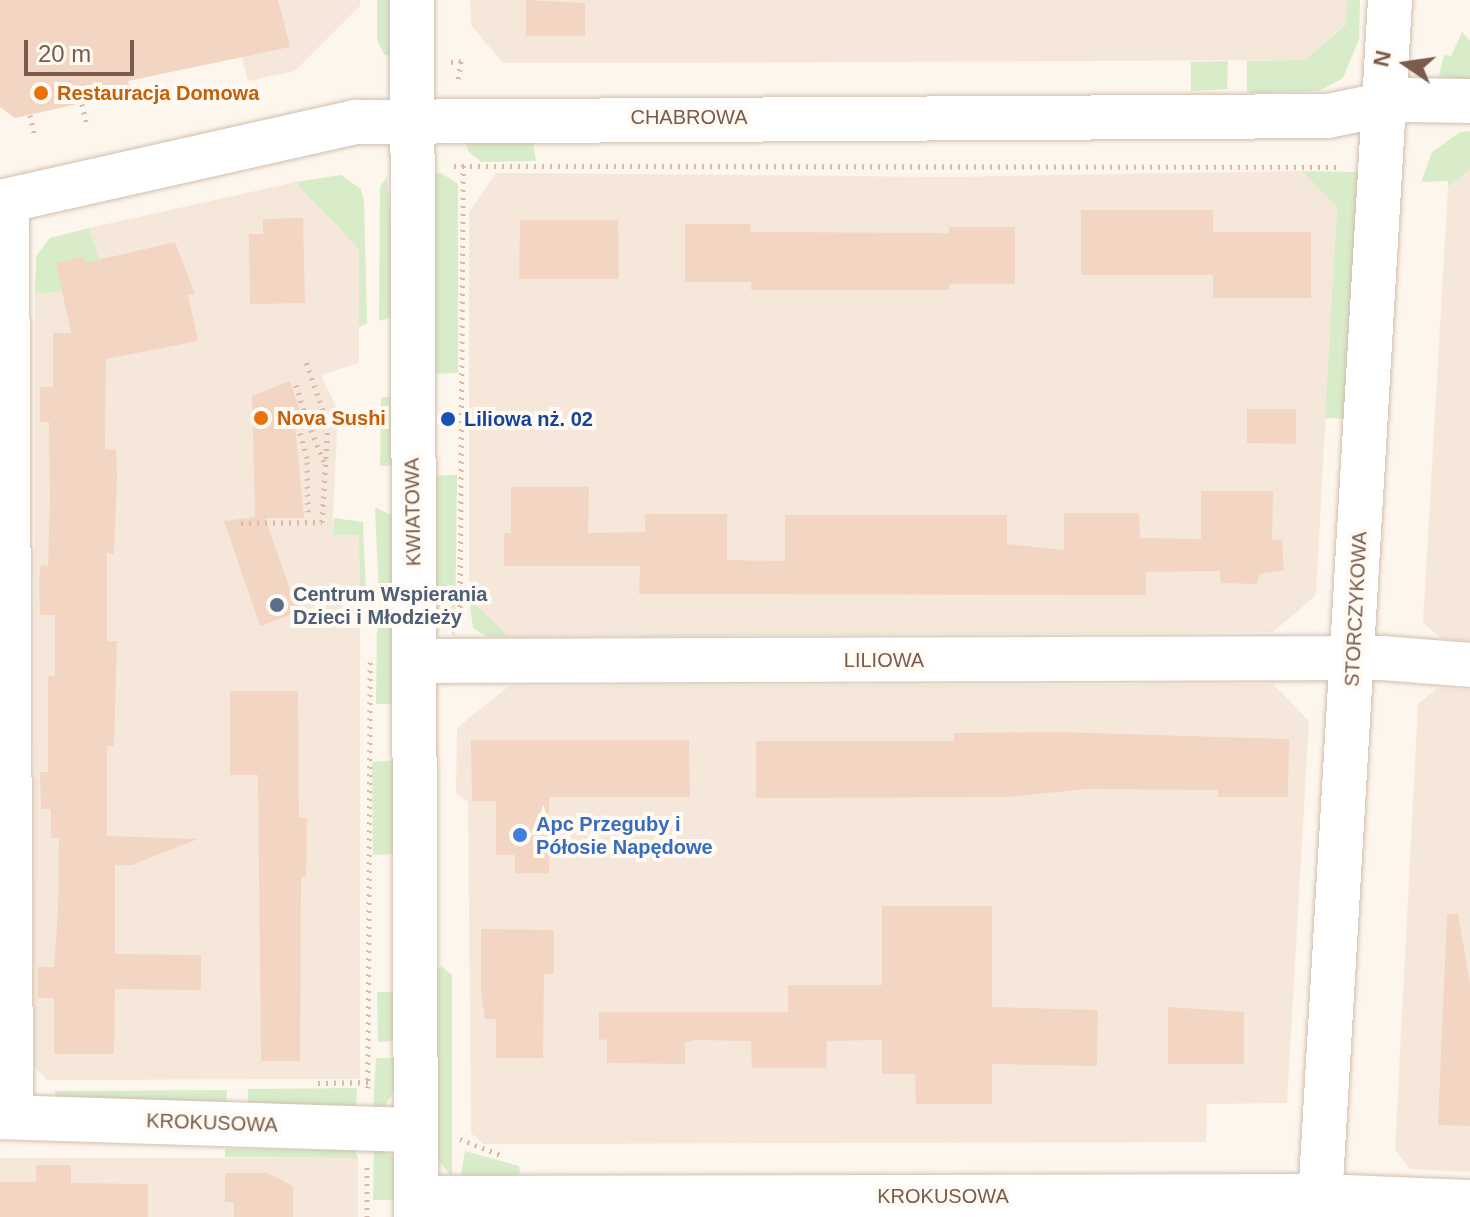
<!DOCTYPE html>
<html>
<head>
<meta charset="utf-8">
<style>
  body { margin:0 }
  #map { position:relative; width:1470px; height:1217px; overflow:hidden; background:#fdf6ec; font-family:Arial,sans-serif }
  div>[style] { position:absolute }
  .residential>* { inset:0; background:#f5e8da }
  .green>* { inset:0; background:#d8ecc9 }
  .building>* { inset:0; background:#f3d5c3 }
  .path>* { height:5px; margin-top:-2.5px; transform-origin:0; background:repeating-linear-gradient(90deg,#d9b8a5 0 2px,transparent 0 8px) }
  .roads { filter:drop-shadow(0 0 2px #d1beb0) drop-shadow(0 0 2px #d1beb0) }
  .street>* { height:44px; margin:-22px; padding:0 22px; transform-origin:22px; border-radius:22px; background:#fff }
  .dots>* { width:22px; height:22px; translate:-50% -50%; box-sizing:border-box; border:4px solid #fffaf3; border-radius:50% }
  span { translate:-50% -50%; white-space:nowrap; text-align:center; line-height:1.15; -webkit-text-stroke:8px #fffaf3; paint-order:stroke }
  .food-label { font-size:20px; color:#c56008; font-weight:700 }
  .left { translate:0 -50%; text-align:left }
  .street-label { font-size:20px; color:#7a5c4d }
  .transit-label { font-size:20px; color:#164399; font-weight:700 }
  .service-label { font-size:20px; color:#4e5e75; font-weight:700 }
  .shop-label { font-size:20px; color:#366cbe; font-weight:700 }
  .north { position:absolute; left:1366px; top:24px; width:80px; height:80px; -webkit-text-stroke:6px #fffaf3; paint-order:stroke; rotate:283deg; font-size:22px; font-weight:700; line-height:32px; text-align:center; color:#7a5c4d }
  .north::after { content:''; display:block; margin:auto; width:28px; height:36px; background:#7a5c4d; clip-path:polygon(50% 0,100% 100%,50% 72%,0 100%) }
  .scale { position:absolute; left:24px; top:40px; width:110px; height:36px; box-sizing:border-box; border:4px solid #7a5c4d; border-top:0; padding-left:10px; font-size:24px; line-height:28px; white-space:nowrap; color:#7a5c4d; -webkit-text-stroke:6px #fffaf3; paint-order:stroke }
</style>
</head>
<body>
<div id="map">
  <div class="residential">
    <div style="clip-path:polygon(228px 0,360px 0,360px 6px,295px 71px,248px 81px)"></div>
    <div style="clip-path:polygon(470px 0,1347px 0,1346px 23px,1305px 60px,663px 63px,503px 63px,471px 25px)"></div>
    <div style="clip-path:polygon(1470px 169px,1470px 641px,1442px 639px,1423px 623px,1448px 187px)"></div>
    <div style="clip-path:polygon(1302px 171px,1337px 206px,1316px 595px,1273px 632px,509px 637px,469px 598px,469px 212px,496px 173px,949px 177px)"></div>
    <div style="clip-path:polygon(295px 182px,359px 249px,359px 363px,321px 375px,338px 411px,332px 534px,360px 534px,360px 1079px,47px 1080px,34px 1066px,35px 293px,110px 292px,89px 228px)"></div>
    <div style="clip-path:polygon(1273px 684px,1309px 721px,1287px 1103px,1207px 1104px,1206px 1142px,483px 1144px,471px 1133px,468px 802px,456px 793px,457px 728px,509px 686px)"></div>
    <div style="clip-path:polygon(1437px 688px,1470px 690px,1470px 1172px,1410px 1169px,1395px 1150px,1418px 704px)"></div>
    <div style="clip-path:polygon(0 1158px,358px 1158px,358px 1217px,0 1217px)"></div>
  </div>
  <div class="green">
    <div style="clip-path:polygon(377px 0,398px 0,395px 58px,384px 54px,377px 40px)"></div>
    <div style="clip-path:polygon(1347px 0,1360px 0,1359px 39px,1343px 78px,1319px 91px,1247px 93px,1247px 61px,1305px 60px,1346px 24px)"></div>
    <div style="clip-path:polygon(1462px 32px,1470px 41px,1470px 86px,1439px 76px,1444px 55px,1451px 56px)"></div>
    <div style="clip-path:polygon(1228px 61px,1227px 89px,1191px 91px,1191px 62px)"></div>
    <div style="clip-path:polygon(1470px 131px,1470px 169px,1448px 187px,1448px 181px,1421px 182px,1432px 152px,1460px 132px)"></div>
    <div style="clip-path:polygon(464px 137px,533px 142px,536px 161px,481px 162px,468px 151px)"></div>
    <div style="clip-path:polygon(1302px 171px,1361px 172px,1351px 419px,1325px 418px,1337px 207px)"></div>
    <div style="clip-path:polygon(441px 173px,458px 184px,458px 373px,434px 374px,434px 174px)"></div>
    <div style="clip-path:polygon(341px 175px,361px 189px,364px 201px,367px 323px,359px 327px,359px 249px,295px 182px)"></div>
    <div style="clip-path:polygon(387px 178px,398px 315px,379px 321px,380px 186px)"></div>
    <div style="clip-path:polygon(89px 228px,110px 292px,35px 293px,36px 256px,50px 238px)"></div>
    <div style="clip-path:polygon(381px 397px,400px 397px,400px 465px,380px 466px)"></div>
    <div style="clip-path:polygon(457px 475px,455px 637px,437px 616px,431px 594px,432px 476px)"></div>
    <div style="clip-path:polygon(375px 507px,394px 517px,399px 594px,379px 595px)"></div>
    <div style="clip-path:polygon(334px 518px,363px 522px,366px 593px,360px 594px,359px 535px,332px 535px)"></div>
    <div style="clip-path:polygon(469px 598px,509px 637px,486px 636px,473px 628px)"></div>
    <div style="clip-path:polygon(377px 626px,399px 626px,398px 704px,376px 704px)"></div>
    <div style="clip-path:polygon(398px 760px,398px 854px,373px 855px,372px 762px)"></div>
    <div style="clip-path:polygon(442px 967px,452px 975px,452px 1177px,432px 1152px,434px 968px)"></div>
    <div style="clip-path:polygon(377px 992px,397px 992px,397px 1038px,393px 1041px,378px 1042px)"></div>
    <div style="clip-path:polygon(376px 1058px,397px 1058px,397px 1085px,384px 1108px,373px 1112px)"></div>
    <div style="clip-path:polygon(357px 1088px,356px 1112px,248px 1112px,248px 1089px)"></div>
    <div style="clip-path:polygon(227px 1090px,226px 1111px,55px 1102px,55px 1091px)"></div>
    <div style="clip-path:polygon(374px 1140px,397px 1161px,398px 1200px,373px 1200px)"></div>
    <div style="clip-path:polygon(225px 1149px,355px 1150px,358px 1158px,225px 1157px)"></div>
    <div style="clip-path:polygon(465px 1151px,519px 1166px,520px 1172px,517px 1177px,460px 1180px)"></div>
  </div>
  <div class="building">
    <div style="clip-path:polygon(0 0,278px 0,290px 47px,128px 81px,131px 92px,15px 118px,0 107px)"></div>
    <div style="clip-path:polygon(526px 0,585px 3px,585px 36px,526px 36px)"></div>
    <div style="clip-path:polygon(1081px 210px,1213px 210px,1213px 232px,1311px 232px,1311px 298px,1213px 298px,1213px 275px,1081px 275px)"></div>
    <div style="clip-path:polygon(303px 218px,305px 303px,250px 304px,249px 234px,263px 234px,263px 219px)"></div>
    <div style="clip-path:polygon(520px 220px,618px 220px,619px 279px,519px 279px)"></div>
    <div style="clip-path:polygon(685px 224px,750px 224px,751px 232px,949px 233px,949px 227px,1015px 227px,1015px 284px,949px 284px,949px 290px,751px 290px,751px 282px,685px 282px)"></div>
    <div style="clip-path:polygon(175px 242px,195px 294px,188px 295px,198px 341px,106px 359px,105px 449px,116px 450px,117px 478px,114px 554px,107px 553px,107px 641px,117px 641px,114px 746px,107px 746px,107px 836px,198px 839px,132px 865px,115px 865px,115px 954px,201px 955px,201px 990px,115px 989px,114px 1054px,54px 1054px,54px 998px,38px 998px,38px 967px,54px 967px,58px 911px,59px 838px,51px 838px,51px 809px,41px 809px,40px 772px,48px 772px,48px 676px,55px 676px,55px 615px,40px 615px,39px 581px,41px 565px,48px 566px,50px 501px,49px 422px,40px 422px,40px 387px,53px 387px,53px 333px,71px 333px,56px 263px,83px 257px,85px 263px)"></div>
    <div style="clip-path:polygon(290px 381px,300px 412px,294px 414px,304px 518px,265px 518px,298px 612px,260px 626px,224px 521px,255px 517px,252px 396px)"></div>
    <div style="clip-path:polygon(1247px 409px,1296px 409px,1296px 444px,1247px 443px)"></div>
    <div style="clip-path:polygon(511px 487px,589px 487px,588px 533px,645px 532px,645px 514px,727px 514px,727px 560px,785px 561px,785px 515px,1007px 515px,1007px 544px,1064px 550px,1064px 513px,1139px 513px,1140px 538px,1201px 539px,1201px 491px,1273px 491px,1272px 540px,1282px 540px,1284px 570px,1259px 574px,1257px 584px,1221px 583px,1220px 571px,1146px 572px,1146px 595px,639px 594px,640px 566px,504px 566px,504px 533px,511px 533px)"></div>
    <div style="clip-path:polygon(230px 691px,298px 691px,299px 818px,307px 818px,306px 877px,301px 877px,300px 1061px,261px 1061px,258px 775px,230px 775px)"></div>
    <div style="clip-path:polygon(1056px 732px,1289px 739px,1288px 797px,1218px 797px,1218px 790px,1086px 789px,1008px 797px,756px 798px,756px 741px,954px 741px,954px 733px)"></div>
    <div style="clip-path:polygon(471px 740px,689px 740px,690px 797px,549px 797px,549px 873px,515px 873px,515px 855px,496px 855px,496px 801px,472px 801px)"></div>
    <div style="clip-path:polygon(882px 906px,992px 906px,992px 1007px,1098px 1010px,1097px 1066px,992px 1064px,992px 1104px,916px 1104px,915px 1074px,882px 1074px,882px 1040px,827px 1041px,826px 1068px,752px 1068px,751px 1041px,694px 1040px,685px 1043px,685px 1064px,607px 1063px,607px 1040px,599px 1039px,599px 1012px,788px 1012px,788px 985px,882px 985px)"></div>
    <div style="clip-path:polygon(1447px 914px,1458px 914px,1470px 984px,1470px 1126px,1438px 1125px)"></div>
    <div style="clip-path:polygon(481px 929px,554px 930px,554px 974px,544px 974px,543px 1058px,496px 1058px,496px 1019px,485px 1019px,481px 991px)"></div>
    <div style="clip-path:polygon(1168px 1007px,1244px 1012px,1244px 1064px,1168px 1064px)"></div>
    <div style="clip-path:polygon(36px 1165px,71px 1165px,71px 1183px,148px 1184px,148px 1217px,0 1217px,0 1182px,36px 1182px)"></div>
    <div style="clip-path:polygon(225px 1173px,268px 1173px,293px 1186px,293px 1217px,234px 1217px,234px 1202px,225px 1202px)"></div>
  </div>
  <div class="path">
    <div style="left:451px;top:62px;width:10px;rotate:-6deg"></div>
    <div style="left:461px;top:61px;width:20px;rotate:99deg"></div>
    <div style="left:82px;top:104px;width:23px;rotate:77deg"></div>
    <div style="left:30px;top:115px;width:23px;rotate:77deg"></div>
    <div style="left:454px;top:166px;width:885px;rotate:0.06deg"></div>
    <div style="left:296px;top:385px;width:31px;rotate:73deg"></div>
    <div style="left:308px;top:512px;width:54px;rotate:-91.1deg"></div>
    <div style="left:307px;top:458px;width:41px;rotate:-105.8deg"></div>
    <div style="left:296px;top:419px;width:10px;rotate:-24deg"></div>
    <div style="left:305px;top:415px;width:51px;rotate:68deg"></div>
    <div style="left:241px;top:523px;width:81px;rotate:-0.7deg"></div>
    <div style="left:322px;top:522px;width:97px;rotate:-86.5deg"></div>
    <div style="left:328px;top:425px;width:67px;rotate:-109.2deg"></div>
    <div style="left:460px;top:623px;width:458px;rotate:-89.6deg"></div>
    <div style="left:318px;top:1083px;width:51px;rotate:-1.1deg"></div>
    <div style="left:368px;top:1088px;width:429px;rotate:-89.7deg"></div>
    <div style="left:460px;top:1139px;width:46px;rotate:21.6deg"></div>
    <div style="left:367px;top:1217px;width:51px;rotate:-90deg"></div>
  </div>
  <div class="roads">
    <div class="street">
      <div style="left:412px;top:0;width:1217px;rotate:89.81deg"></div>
      <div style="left:7px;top:201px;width:916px;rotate:89.75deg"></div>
      <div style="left:0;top:202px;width:365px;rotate:-12.7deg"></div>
      <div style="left:356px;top:122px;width:972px;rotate:-0.35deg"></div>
      <div style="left:1328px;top:116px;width:79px;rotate:-11.7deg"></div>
      <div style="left:1405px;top:100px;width:65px;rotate:0.9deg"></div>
      <div style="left:415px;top:661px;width:967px;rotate:-0.18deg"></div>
      <div style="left:1382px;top:658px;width:88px;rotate:4.5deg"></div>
      <div style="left:0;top:1117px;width:414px;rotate:1.8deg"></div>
      <div style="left:416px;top:1198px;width:904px;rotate:-0.13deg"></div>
      <div style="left:1320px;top:1196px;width:150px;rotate:2.3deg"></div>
      <div style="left:1319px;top:1217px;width:1219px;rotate:-86.66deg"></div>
    </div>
  </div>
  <div class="dots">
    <div style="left:41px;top:93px;background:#e8710a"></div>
    <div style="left:261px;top:418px;background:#e8710a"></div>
    <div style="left:448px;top:419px;background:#1a4fb4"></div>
    <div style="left:277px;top:605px;background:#5c6f8a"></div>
    <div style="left:520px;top:835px;background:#3f7fe0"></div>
  </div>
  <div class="food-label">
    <span class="left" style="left:57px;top:93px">Restauracja Domowa</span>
    <span class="left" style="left:277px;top:418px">Nova Sushi</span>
  </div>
  <div class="street-label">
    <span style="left:689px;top:117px">CHABROWA</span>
    <span style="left:413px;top:512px;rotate:-91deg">KWIATOWA</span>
    <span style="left:1356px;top:609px;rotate:-87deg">STORCZYKOWA</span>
    <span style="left:884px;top:660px">LILIOWA</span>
    <span style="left:212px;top:1123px;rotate:2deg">KROKUSOWA</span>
    <span style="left:943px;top:1196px">KROKUSOWA</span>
  </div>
  <div class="transit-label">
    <span class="left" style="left:464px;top:419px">Liliowa nż. 02</span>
  </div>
  <div class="service-label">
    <span class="left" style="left:293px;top:606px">Centrum Wspierania<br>Dzieci i Młodzieży</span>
  </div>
  <div class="shop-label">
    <span class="left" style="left:536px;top:836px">Apc Przeguby i<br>Półosie Napędowe</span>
  </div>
  <div class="north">N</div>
  <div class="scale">20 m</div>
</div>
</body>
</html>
